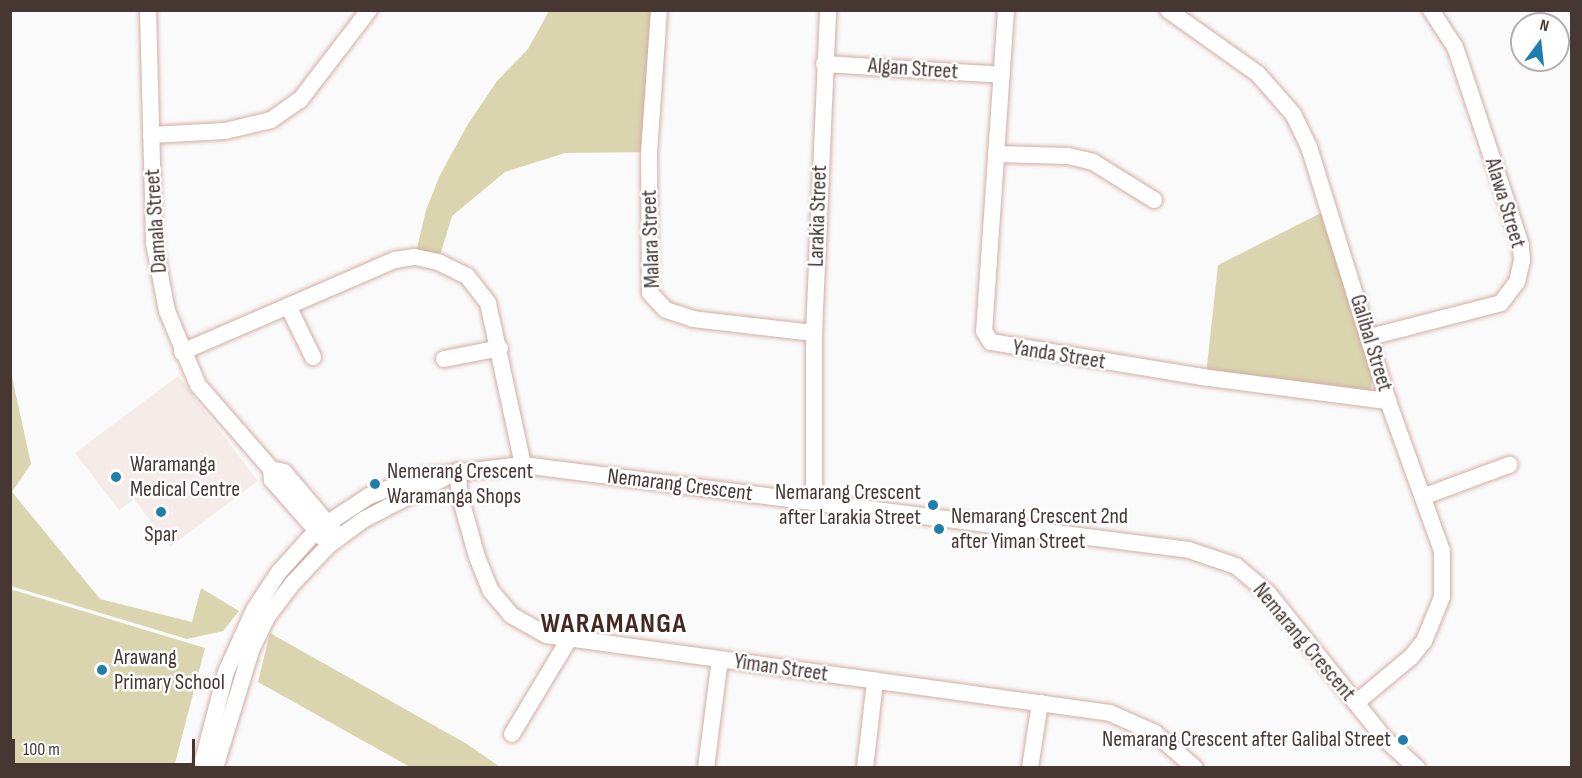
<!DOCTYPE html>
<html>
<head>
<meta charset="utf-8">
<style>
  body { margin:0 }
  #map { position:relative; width:1582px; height:778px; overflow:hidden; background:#fafafa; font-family:"Sofia Sans Condensed",sans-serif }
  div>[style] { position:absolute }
  .built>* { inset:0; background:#f5ebe8 }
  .green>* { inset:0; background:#dad4af }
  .roads { filter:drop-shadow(0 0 2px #d2ada3) drop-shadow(0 0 2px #d2ada3) }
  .minor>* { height:16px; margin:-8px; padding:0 8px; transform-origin:8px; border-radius:8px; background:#fff }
  .dots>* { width:16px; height:16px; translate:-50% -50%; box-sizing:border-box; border:3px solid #fff; border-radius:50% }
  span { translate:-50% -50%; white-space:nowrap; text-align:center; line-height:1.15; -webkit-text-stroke:5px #fff; paint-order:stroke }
  .street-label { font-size:22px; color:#463733 }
  .poi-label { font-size:22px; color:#463733 }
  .left { translate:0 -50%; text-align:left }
  .right { translate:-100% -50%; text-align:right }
  .district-label { font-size:28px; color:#452821; font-weight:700; letter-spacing:1.5px }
  .frame { position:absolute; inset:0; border:12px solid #463733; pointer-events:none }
  .north { position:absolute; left:1510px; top:12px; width:60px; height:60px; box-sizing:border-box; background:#fff; border:2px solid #b5afad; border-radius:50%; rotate:15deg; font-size:16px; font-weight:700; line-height:24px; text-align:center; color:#463733 }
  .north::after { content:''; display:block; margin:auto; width:21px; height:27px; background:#207eab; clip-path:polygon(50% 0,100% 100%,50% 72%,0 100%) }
  .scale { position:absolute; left:12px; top:739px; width:183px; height:27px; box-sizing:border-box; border:3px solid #463733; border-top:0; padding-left:8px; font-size:18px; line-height:21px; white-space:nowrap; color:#463733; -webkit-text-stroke:4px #fff; paint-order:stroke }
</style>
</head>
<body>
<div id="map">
  <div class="built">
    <div style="clip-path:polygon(178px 376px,258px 481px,170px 547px,134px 499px,119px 510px,75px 453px)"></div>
  </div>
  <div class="green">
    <div style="clip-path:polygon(549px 11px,659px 11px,649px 152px,565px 153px,505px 172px,452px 216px,438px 262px,415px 257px,426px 210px,440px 175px,468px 124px,497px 81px,528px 49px)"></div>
    <div style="clip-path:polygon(1329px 209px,1373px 374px,1371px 390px,1360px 395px,1206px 375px,1218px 265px)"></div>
    <div style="clip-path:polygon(11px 372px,31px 464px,12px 492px,100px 599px,192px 622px,201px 588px,239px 611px,223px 631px,187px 639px,11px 586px)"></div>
    <div style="clip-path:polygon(10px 589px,205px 648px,174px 767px,11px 767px)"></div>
    <div style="clip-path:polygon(270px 633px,467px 744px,500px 767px,410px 767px,258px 682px)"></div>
  </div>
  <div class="roads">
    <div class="minor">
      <div style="left:148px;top:10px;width:233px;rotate:88.5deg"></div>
      <div style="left:154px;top:243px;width:69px;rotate:79.2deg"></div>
      <div style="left:167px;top:311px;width:80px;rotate:67.3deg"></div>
      <div style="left:198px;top:385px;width:111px;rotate:49deg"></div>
      <div style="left:271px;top:469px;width:13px;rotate:13deg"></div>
      <div style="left:284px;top:472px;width:85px;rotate:49.8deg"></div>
      <div style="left:659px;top:10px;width:142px;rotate:94deg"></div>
      <div style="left:649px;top:152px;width:141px;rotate:89.6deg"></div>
      <div style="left:650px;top:293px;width:23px;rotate:47deg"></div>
      <div style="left:666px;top:310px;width:28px;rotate:18deg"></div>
      <div style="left:693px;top:319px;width:122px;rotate:6.6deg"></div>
      <div style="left:1006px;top:10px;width:322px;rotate:93.9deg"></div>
      <div style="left:984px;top:331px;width:13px;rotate:58deg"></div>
      <div style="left:991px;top:342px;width:214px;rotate:9.4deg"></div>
      <div style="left:1202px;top:377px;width:188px;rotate:7.4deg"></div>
      <div style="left:1168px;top:10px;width:110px;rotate:35.4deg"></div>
      <div style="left:1258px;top:74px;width:53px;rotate:48.8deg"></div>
      <div style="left:1293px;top:114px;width:37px;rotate:64deg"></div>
      <div style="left:1309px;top:147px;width:266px;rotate:72.7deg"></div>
      <div style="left:1388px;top:401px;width:159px;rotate:70.2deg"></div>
      <div style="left:1442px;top:551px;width:46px;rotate:90deg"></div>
      <div style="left:1442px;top:597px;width:48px;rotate:112.2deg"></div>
      <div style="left:1424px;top:641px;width:21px;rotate:129deg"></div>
      <div style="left:1411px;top:657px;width:72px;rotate:140.1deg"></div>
      <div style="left:824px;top:64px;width:178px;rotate:3.5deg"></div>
      <div style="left:151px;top:135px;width:74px;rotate:-3.1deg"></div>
      <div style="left:225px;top:131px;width:47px;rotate:-13.4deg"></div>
      <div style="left:271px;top:120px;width:35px;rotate:-35deg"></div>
      <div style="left:300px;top:100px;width:113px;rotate:-52.5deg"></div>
      <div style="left:996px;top:154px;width:72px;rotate:1.6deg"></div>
      <div style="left:1068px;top:156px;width:26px;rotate:13deg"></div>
      <div style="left:1093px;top:162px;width:72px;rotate:31.9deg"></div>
      <div style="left:288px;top:306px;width:57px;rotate:63.9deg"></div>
      <div style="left:1370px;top:337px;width:135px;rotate:-14.5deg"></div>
      <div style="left:1501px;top:303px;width:26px;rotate:-53deg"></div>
      <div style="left:1517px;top:282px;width:22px;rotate:-77deg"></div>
      <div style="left:1522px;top:261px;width:16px;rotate:-94deg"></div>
      <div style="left:1521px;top:245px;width:209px;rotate:-108.4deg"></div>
      <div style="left:1455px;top:47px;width:44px;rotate:-123deg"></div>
      <div style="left:182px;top:352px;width:232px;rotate:-23.4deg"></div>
      <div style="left:395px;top:260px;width:20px;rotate:-9deg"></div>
      <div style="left:415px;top:257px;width:24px;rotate:12deg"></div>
      <div style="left:438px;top:262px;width:32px;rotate:26deg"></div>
      <div style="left:467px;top:276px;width:34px;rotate:52deg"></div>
      <div style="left:488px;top:303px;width:166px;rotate:77.8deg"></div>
      <div style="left:444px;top:359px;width:57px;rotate:-11.1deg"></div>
      <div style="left:271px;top:469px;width:11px;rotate:85deg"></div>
      <div style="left:272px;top:480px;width:79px;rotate:48.6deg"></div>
      <div style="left:458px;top:471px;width:22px;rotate:87deg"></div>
      <div style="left:459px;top:493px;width:66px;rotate:74.3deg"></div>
      <div style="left:477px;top:557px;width:37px;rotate:68deg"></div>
      <div style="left:491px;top:591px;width:31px;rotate:50deg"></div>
      <div style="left:511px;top:615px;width:40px;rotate:29.7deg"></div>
      <div style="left:546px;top:635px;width:569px;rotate:7.87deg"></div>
      <div style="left:1110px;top:713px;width:49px;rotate:24deg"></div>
      <div style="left:1155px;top:733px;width:53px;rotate:41.2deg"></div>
      <div style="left:1425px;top:496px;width:90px;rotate:-20.3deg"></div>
      <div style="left:814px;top:502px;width:169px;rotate:-90deg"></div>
      <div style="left:814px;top:333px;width:323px;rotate:-87.5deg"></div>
      <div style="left:512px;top:734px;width:111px;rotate:-59deg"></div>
      <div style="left:201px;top:768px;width:99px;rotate:-75.4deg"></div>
      <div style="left:226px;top:672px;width:68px;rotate:-65.7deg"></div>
      <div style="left:254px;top:610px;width:45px;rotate:-56.7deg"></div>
      <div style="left:279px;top:572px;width:55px;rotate:-47.9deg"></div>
      <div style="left:316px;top:531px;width:64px;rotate:-33.4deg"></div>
      <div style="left:369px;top:496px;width:53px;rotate:-20.8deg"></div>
      <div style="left:419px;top:477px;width:105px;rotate:-6.6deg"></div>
      <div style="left:523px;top:465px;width:671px;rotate:7.27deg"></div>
      <div style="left:1189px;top:550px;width:50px;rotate:18.8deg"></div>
      <div style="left:1236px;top:566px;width:42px;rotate:40.2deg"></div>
      <div style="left:1268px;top:593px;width:186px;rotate:51.3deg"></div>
      <div style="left:1384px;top:738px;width:45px;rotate:42.3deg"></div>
      <div style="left:215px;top:768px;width:126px;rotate:-72.9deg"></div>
      <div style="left:252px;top:648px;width:34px;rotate:-64deg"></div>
      <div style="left:267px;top:617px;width:43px;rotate:-52.6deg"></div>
      <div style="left:293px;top:583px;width:52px;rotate:-46.5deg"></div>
      <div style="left:329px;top:545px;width:42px;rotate:-36.3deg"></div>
      <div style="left:363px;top:520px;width:93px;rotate:-27.4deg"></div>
      <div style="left:706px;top:768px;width:110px;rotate:-82.7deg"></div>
      <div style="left:865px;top:768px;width:88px;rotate:-83.4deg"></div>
      <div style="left:1030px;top:768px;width:66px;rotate:-81.3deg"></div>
    </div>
  </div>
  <div class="dots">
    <div style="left:116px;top:477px;background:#207eab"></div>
    <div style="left:375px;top:484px;background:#207eab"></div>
    <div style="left:933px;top:505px;background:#207eab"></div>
    <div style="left:161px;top:512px;background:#207eab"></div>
    <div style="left:939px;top:529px;background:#207eab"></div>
    <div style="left:102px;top:670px;background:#207eab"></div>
    <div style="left:1403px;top:740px;background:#207eab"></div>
  </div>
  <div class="street-label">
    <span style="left:913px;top:69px;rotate:4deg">Algan Street</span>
    <span style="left:1505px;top:203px;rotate:73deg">Alawa Street</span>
    <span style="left:818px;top:216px;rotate:-88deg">Larakia Street</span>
    <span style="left:156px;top:221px;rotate:-94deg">Damala Street</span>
    <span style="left:651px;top:239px;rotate:-92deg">Malara Street</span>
    <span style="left:1371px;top:343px;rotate:73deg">Galibal Street</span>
    <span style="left:1059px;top:355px;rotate:9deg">Yanda Street</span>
    <span style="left:680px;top:485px;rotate:7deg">Nemarang Crescent</span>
    <span style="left:1304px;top:642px;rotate:50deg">Nemarang Crescent</span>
    <span style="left:781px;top:668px;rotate:8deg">Yiman Street</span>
  </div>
  <div class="poi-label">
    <span class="left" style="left:130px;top:477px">Waramanga<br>Medical Centre</span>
    <span class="left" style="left:387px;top:484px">Nemerang Crescent<br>Waramanga Shops</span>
    <span class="right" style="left:921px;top:505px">Nemarang Crescent<br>after Larakia Street</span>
    <span class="left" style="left:951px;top:529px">Nemarang Crescent 2nd<br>after Yiman Street</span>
    <span style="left:161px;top:535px">Spar</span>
    <span class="left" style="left:114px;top:670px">Arawang<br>Primary School</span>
    <span class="right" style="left:1391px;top:740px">Nemarang Crescent after Galibal Street</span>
  </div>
  <div class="district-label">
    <span style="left:614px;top:624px">WARAMANGA</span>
  </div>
  <div class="frame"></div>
  <div class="north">N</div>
  <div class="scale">100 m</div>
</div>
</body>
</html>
